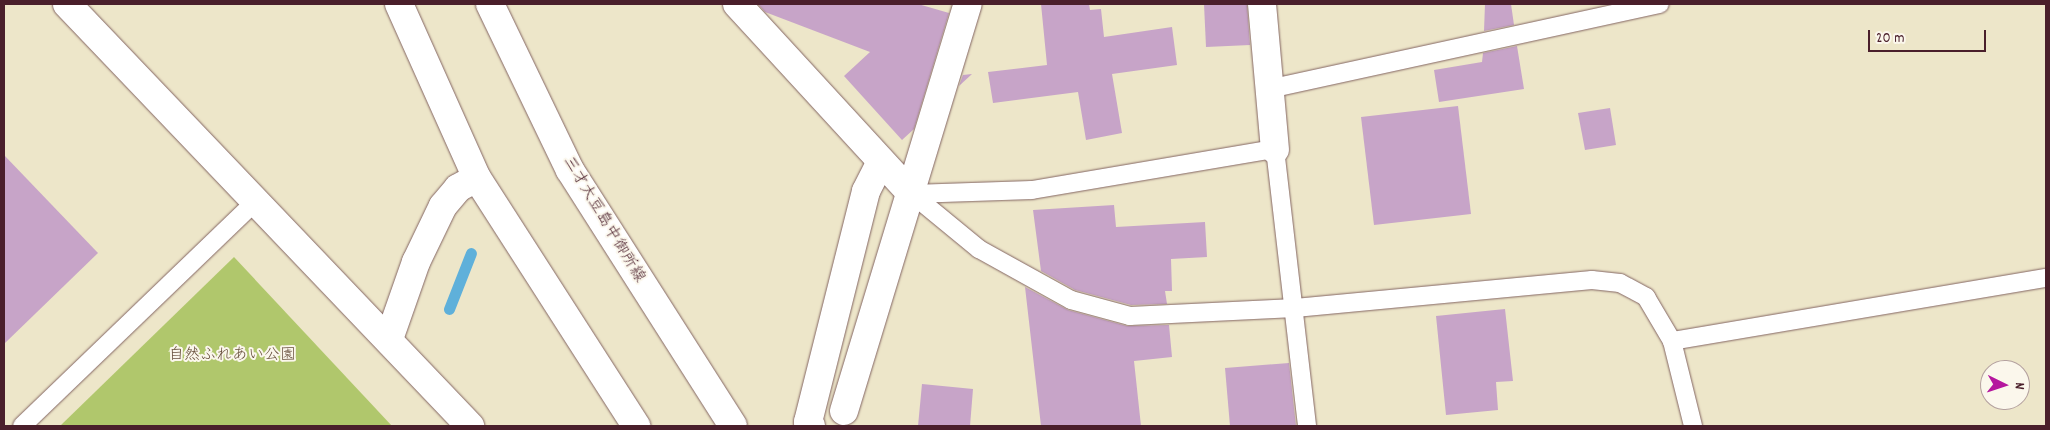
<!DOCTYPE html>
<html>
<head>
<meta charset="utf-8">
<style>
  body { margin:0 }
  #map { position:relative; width:2050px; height:430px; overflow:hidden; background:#ede6c9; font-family:Dekko,"Klee One",sans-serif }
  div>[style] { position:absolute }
  .green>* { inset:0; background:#b0c76c }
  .stream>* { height:11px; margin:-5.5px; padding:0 5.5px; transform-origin:5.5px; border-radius:5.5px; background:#5fb0da }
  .building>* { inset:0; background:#c7a4c8 }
  .roads { filter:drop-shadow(0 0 1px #836562) drop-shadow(0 0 1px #836562) }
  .lane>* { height:18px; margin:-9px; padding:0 9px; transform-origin:9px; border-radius:9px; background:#fff }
  .street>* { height:28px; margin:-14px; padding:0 14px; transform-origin:14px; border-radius:14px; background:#fff }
  .secondary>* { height:28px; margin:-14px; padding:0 14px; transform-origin:14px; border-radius:14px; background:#fff }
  span { translate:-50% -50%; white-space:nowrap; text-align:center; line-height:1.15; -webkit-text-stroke:4px #fbf7ec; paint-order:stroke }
  .street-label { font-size:16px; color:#4a1f2b }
  .park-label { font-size:16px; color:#69513e }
  .frame { position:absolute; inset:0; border:5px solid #4a1f2b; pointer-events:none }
  .north { position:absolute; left:1980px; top:360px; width:50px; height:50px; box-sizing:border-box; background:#fbf7ec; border:1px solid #b4a19f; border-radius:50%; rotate:94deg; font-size:14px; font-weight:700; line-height:20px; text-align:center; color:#4a1f2b }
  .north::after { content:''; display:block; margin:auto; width:18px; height:22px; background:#b5179e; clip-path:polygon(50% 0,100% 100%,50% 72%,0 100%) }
  .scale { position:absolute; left:1868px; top:30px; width:118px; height:22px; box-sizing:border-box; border:2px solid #4a1f2b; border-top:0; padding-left:6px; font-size:15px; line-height:18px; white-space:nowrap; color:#4a1f2b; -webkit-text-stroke:4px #fbf7ec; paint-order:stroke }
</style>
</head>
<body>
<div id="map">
  <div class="green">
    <div style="clip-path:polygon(234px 257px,392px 426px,60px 426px)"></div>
  </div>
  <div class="stream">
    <div style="left:449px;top:309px;width:60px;rotate:-68.6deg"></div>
  </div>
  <div class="building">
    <div style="clip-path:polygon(758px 4px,918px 4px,949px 13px,914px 129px,902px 140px,844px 76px,870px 52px,765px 12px)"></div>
    <div style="clip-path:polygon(1041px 4px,1089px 4px,1090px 10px,1101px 9px,1104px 37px,1172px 27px,1177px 65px,1112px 74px,1122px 133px,1086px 140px,1078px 92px,993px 103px,988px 72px,1047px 65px)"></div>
    <div style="clip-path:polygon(1204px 4px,1247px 4px,1250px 45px,1206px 47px)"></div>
    <div style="clip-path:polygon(1485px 4px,1511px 4px,1514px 25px,1484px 31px)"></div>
    <div style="clip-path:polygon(1517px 46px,1524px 89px,1439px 102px,1434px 70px,1482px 62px,1483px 53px)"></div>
    <div style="clip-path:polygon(972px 74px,959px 86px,963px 75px)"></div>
    <div style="clip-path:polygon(1458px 106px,1471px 214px,1374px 225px,1361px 117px)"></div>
    <div style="clip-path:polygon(1610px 108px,1616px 145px,1585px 150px,1578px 113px)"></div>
    <div style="clip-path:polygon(4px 155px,98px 253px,4px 344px)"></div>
    <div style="clip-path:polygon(1114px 205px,1116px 227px,1205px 222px,1207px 257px,1171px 259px,1172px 291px,1165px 291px,1167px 304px,1131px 305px,1075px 290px,1041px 271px,1033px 210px)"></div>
    <div style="clip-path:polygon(1025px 287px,1068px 310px,1127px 326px,1169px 325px,1172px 357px,1134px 361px,1141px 426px,1041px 426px)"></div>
    <div style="clip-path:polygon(1505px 309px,1513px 381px,1496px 382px,1498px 410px,1446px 415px,1436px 316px)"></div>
    <div style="clip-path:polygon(1289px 363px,1296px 426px,1230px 426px,1225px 368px)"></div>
    <div style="clip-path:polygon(922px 384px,973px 389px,970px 426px,918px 426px)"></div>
  </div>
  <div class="roads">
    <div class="lane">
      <div style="left:1269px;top:89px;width:400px;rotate:-12.3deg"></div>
      <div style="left:912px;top:194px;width:87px;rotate:39.4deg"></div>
      <div style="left:979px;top:249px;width:105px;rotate:29deg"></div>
      <div style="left:1071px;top:300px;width:61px;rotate:15.2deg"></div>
      <div style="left:1130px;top:316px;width:165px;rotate:-2.8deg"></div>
      <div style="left:1295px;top:308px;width:298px;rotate:-5.4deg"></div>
      <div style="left:1592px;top:280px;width:28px;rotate:6deg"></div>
      <div style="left:1620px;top:283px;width:30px;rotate:28deg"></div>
      <div style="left:1646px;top:297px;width:51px;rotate:59.4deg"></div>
      <div style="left:1672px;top:341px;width:88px;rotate:76.1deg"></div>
      <div style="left:912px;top:194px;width:120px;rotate:-1.9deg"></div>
      <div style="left:1032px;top:190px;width:246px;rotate:-9.6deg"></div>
      <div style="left:1275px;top:149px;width:279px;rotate:83.4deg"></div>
      <div style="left:1672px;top:341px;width:379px;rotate:-9.6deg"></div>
      <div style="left:22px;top:426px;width:325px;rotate:-43.9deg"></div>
    </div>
    <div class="street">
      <div style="left:737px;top:4px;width:258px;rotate:47.4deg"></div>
      <div style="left:1262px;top:4px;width:146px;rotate:84.9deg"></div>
      <div style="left:389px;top:339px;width:82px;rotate:-70.7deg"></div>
      <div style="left:416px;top:262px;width:62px;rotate:-64.3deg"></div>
      <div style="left:443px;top:206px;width:23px;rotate:-50deg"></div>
      <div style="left:458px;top:188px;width:21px;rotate:-28deg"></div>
      <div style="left:844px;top:411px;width:425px;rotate:-73.1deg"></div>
      <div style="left:811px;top:426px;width:5px;rotate:-127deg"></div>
      <div style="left:808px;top:422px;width:238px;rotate:-75.9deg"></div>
      <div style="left:866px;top:191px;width:31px;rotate:-63deg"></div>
    </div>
    <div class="secondary">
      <div style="left:67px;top:4px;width:584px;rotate:46.32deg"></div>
      <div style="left:399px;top:4px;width:191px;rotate:65.9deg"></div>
      <div style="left:477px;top:178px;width:295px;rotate:57.3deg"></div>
      <div style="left:490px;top:4px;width:184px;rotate:64.3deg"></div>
      <div style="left:570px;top:170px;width:303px;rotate:57.5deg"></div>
    </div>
  </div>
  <div class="street-label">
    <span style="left:603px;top:220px;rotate:59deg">三才大豆島中御所線</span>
  </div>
  <div class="park-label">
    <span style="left:232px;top:356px">自然ふれあい公園</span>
  </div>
  <div class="frame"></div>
  <div class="north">N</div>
  <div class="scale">20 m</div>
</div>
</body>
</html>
